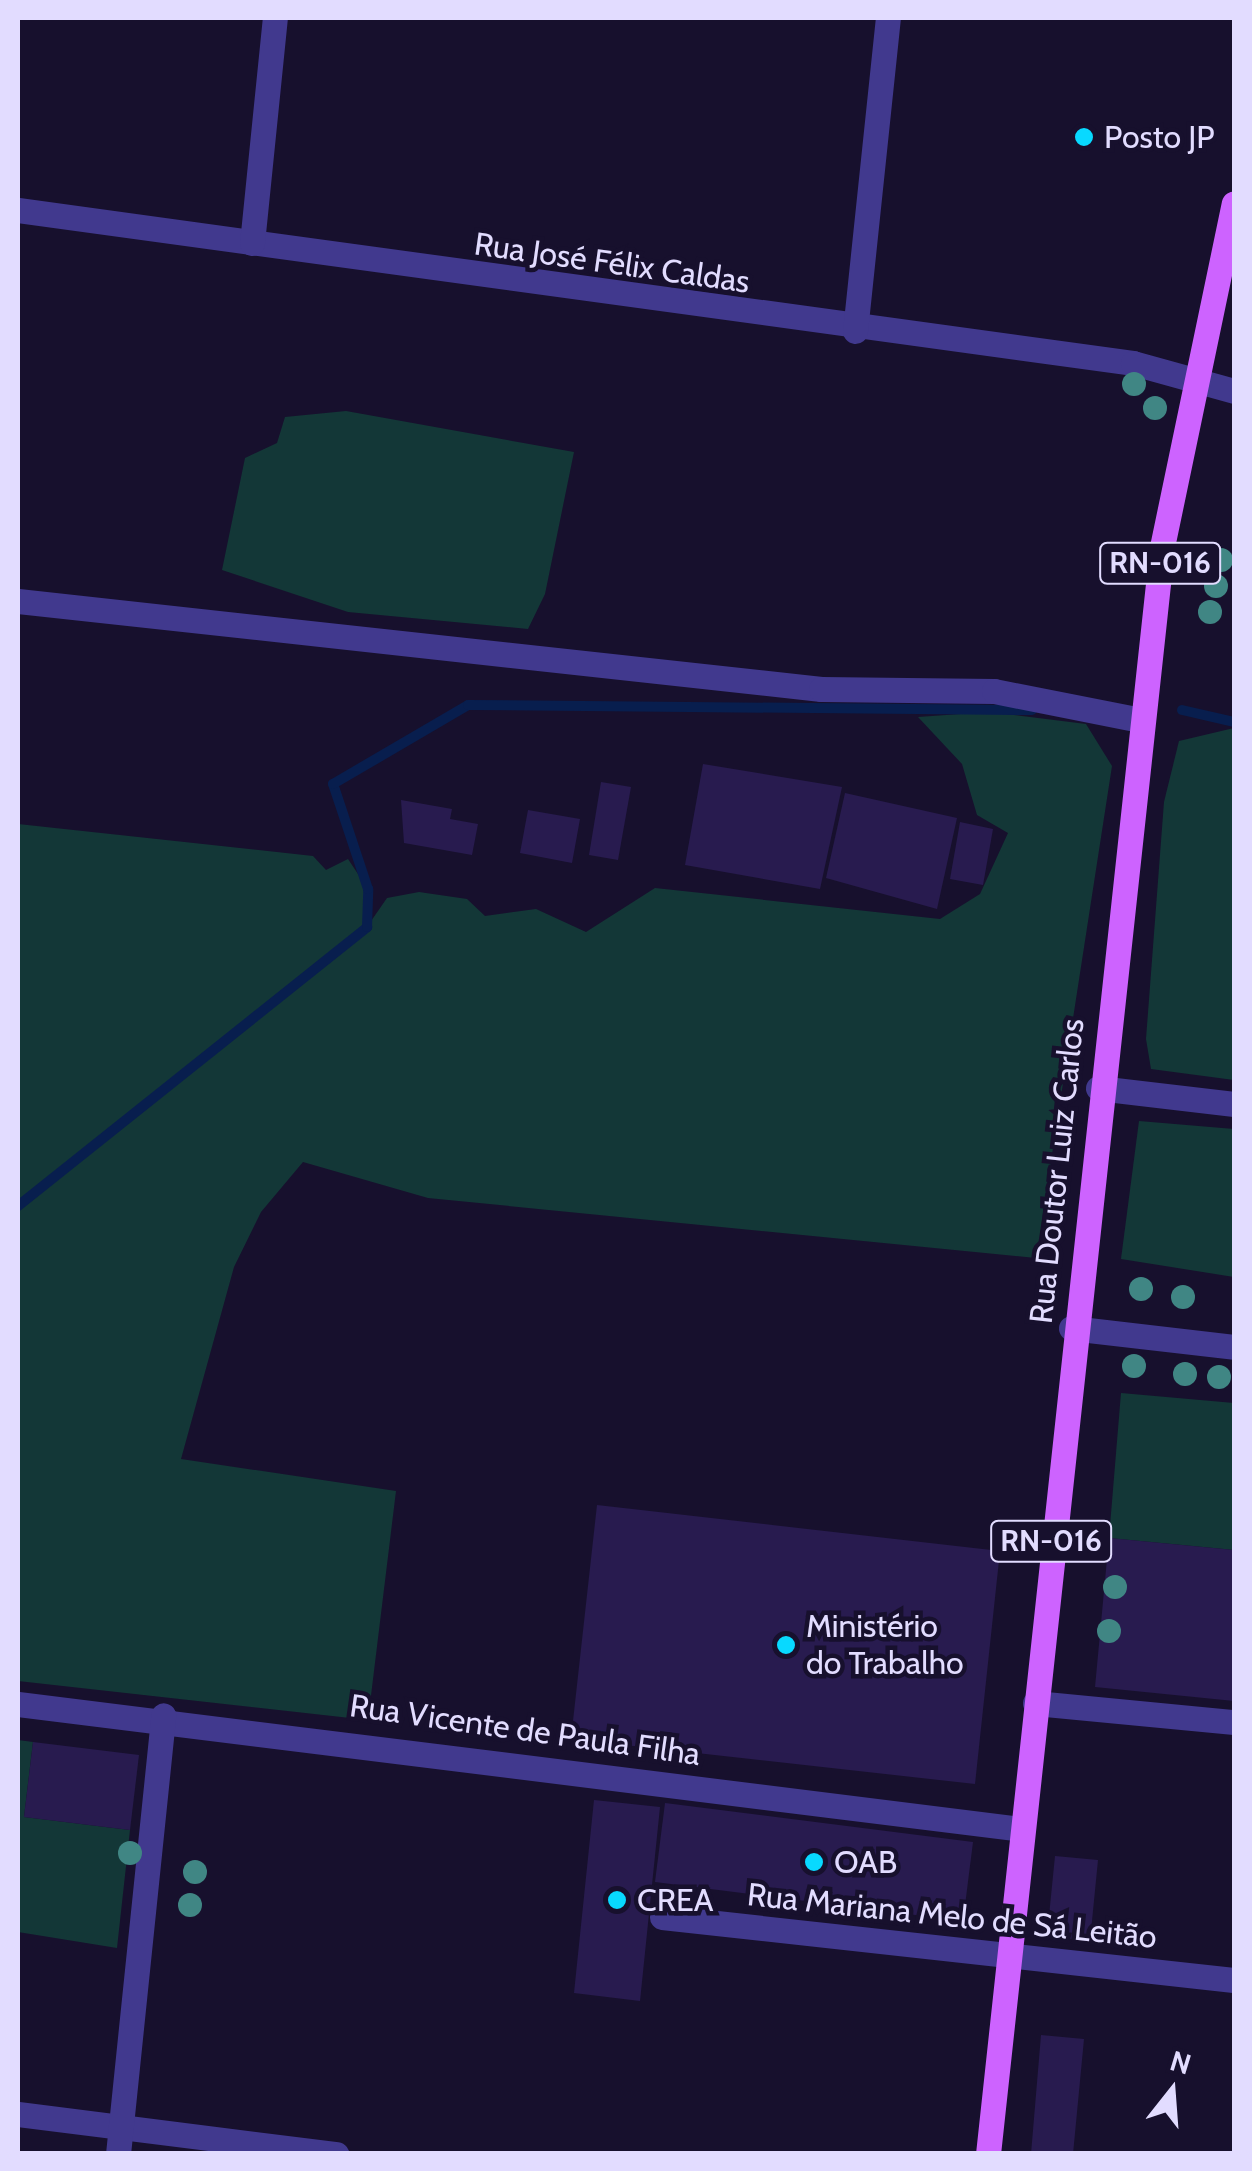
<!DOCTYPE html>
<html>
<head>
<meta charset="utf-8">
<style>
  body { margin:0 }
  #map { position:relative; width:1252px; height:2171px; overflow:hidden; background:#17102d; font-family:Cabin,sans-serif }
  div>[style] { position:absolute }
  .green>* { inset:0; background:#133737 }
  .stream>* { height:10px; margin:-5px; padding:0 5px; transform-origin:5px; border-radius:5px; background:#081e4e }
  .building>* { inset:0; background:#281b4f }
  .minor>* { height:25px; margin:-12.5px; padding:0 12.5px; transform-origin:12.5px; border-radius:12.5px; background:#41398e }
  .primary>* { height:25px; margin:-12.5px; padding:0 12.5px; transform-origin:12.5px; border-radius:12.5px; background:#cd63ff }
  .trees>* { width:24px; height:24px; margin:-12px; border-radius:50%; background:#408684 }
  .dots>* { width:28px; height:28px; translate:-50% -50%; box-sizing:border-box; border:5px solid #17102d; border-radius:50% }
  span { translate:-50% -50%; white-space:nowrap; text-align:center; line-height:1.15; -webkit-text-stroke:9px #17102d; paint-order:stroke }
  .shield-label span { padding:2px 8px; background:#17102d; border:2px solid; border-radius:8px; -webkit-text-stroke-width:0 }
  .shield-label { font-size:30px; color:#e2dcff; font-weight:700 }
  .poi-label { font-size:32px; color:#e2dcff }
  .left { translate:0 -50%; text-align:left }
  .street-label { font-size:32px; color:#e2dcff }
  .frame { position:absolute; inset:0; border:20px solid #e2dcff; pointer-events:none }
  .north { position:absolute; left:1122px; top:2041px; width:100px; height:100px; -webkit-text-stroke:8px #17102d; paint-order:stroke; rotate:17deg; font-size:28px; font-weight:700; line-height:40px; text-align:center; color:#e2dcff }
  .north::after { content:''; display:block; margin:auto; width:35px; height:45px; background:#e2dcff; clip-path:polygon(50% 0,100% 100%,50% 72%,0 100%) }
</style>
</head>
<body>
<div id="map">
  <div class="green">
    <div style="clip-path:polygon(346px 411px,574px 452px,545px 594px,528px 629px,348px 612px,222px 570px,245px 458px,277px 443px,285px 417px)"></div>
    <div style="clip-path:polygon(989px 712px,1086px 724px,1112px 766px,1036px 1258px,428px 1198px,303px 1162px,261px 1212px,234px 1267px,181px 1459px,396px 1491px,368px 1720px,18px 1681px,18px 824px,313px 856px,326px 870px,348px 859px,368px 889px,369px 924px,387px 898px,419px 892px,467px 899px,485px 916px,536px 909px,586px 932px,655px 888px,940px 919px,980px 894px,1008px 833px,977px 815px,962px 764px,918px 717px)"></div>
    <div style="clip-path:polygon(1234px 728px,1234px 1080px,1151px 1069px,1146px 1039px,1164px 802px,1179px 741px)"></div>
    <div style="clip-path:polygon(1139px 1121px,1234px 1129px,1234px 1277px,1121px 1259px)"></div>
    <div style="clip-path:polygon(1121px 1393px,1234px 1403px,1234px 1550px,1109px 1538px)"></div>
    <div style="clip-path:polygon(18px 1740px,33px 1742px,24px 1817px,130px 1830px,117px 1948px,18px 1932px)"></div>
  </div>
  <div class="stream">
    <div style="left:1182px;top:710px;width:53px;rotate:13deg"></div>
    <div style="left:18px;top:1206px;width:447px;rotate:-38.6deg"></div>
    <div style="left:367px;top:927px;width:38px;rotate:-88deg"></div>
    <div style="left:368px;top:889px;width:111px;rotate:-108.4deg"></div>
    <div style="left:333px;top:784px;width:156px;rotate:-30.3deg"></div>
    <div style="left:468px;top:705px;width:564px;rotate:0.51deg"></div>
  </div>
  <div class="building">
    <div style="clip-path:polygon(703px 764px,842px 787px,820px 889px,685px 865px)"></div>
    <div style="clip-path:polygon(601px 782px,631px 787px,618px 860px,589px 855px)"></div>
    <div style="clip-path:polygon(845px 793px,957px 818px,937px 909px,826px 878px)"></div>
    <div style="clip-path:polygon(401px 800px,452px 809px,450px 819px,478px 824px,472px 855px,404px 843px)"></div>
    <div style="clip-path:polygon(528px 810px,580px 819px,572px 863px,520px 853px)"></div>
    <div style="clip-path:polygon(960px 822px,993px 829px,983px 885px,950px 879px)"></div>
    <div style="clip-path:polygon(597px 1505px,1000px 1551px,975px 1784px,571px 1739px)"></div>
    <div style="clip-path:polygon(1109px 1538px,1234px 1550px,1234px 1701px,1095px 1687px)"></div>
    <div style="clip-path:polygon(33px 1742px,139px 1755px,130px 1830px,24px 1817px)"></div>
    <div style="clip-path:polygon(594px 1800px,660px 1807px,640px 2001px,574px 1993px)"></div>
    <div style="clip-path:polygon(665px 1803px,973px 1842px,963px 1921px,655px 1882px)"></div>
    <div style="clip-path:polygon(1055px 1856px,1098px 1860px,1090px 1941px,1047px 1936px)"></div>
    <div style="clip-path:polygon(1041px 2035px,1084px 2039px,1073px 2154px,1031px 2154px)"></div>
  </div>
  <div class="minor">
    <div style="left:18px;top:210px;width:1125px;rotate:7.81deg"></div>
    <div style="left:1133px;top:363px;width:105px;rotate:15.5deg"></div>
    <div style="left:252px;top:243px;width:226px;rotate:-84.2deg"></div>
    <div style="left:855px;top:331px;width:315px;rotate:-84deg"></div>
    <div style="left:18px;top:601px;width:808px;rotate:6.25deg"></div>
    <div style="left:821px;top:689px;width:173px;rotate:0.7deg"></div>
    <div style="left:994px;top:691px;width:150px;rotate:11.2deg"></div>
    <div style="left:1098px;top:1088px;width:137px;rotate:6.7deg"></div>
    <div style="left:1071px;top:1328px;width:164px;rotate:6.6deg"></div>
    <div style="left:1035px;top:1703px;width:200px;rotate:5.5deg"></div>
    <div style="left:18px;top:1704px;width:1012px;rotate:7.1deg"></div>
    <div style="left:662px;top:1917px;width:575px;rotate:6.29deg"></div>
    <div style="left:18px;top:2114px;width:321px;rotate:7.2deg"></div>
    <div style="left:118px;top:2154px;width:441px;rotate:-84.1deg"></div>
  </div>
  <div class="primary">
    <div style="left:988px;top:2154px;width:1616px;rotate:-83.82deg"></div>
    <div style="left:1162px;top:547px;width:351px;rotate:-78.2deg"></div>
  </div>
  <div class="trees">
    <div style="left:1134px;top:384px"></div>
    <div style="left:1155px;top:408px"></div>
    <div style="left:1221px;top:560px"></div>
    <div style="left:1216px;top:586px"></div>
    <div style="left:1210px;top:612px"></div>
    <div style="left:1141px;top:1289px"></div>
    <div style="left:1183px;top:1297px"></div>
    <div style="left:1134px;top:1366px"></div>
    <div style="left:1185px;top:1374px"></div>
    <div style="left:1219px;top:1377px"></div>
    <div style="left:1115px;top:1587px"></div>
    <div style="left:1109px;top:1631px"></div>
    <div style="left:130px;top:1853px"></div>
    <div style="left:195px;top:1872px"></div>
    <div style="left:190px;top:1905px"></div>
  </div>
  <div class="dots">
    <div style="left:1084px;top:137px;background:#08d9ff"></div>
    <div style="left:786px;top:1645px;background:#08d9ff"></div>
    <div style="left:814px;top:1862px;background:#08d9ff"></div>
    <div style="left:617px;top:1900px;background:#08d9ff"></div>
  </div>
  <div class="shield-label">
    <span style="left:1160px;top:563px">RN-016</span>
    <span style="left:1051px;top:1541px">RN-016</span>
  </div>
  <div class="poi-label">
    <span class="left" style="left:1104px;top:137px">Posto JP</span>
    <span class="left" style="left:806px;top:1645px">Ministério<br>do Trabalho</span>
    <span class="left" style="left:834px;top:1862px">OAB</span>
    <span class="left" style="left:637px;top:1900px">CREA</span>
  </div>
  <div class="street-label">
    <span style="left:612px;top:263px;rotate:8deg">Rua José Félix Caldas</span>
    <span style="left:1057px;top:1171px;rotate:-84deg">Rua Doutor Luiz Carlos</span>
    <span style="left:525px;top:1730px;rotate:8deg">Rua Vicente de Paula Filha</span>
    <span style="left:952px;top:1916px;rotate:6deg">Rua Mariana Melo de Sá Leitão</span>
  </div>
  <div class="frame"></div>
  <div class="north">N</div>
</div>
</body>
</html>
